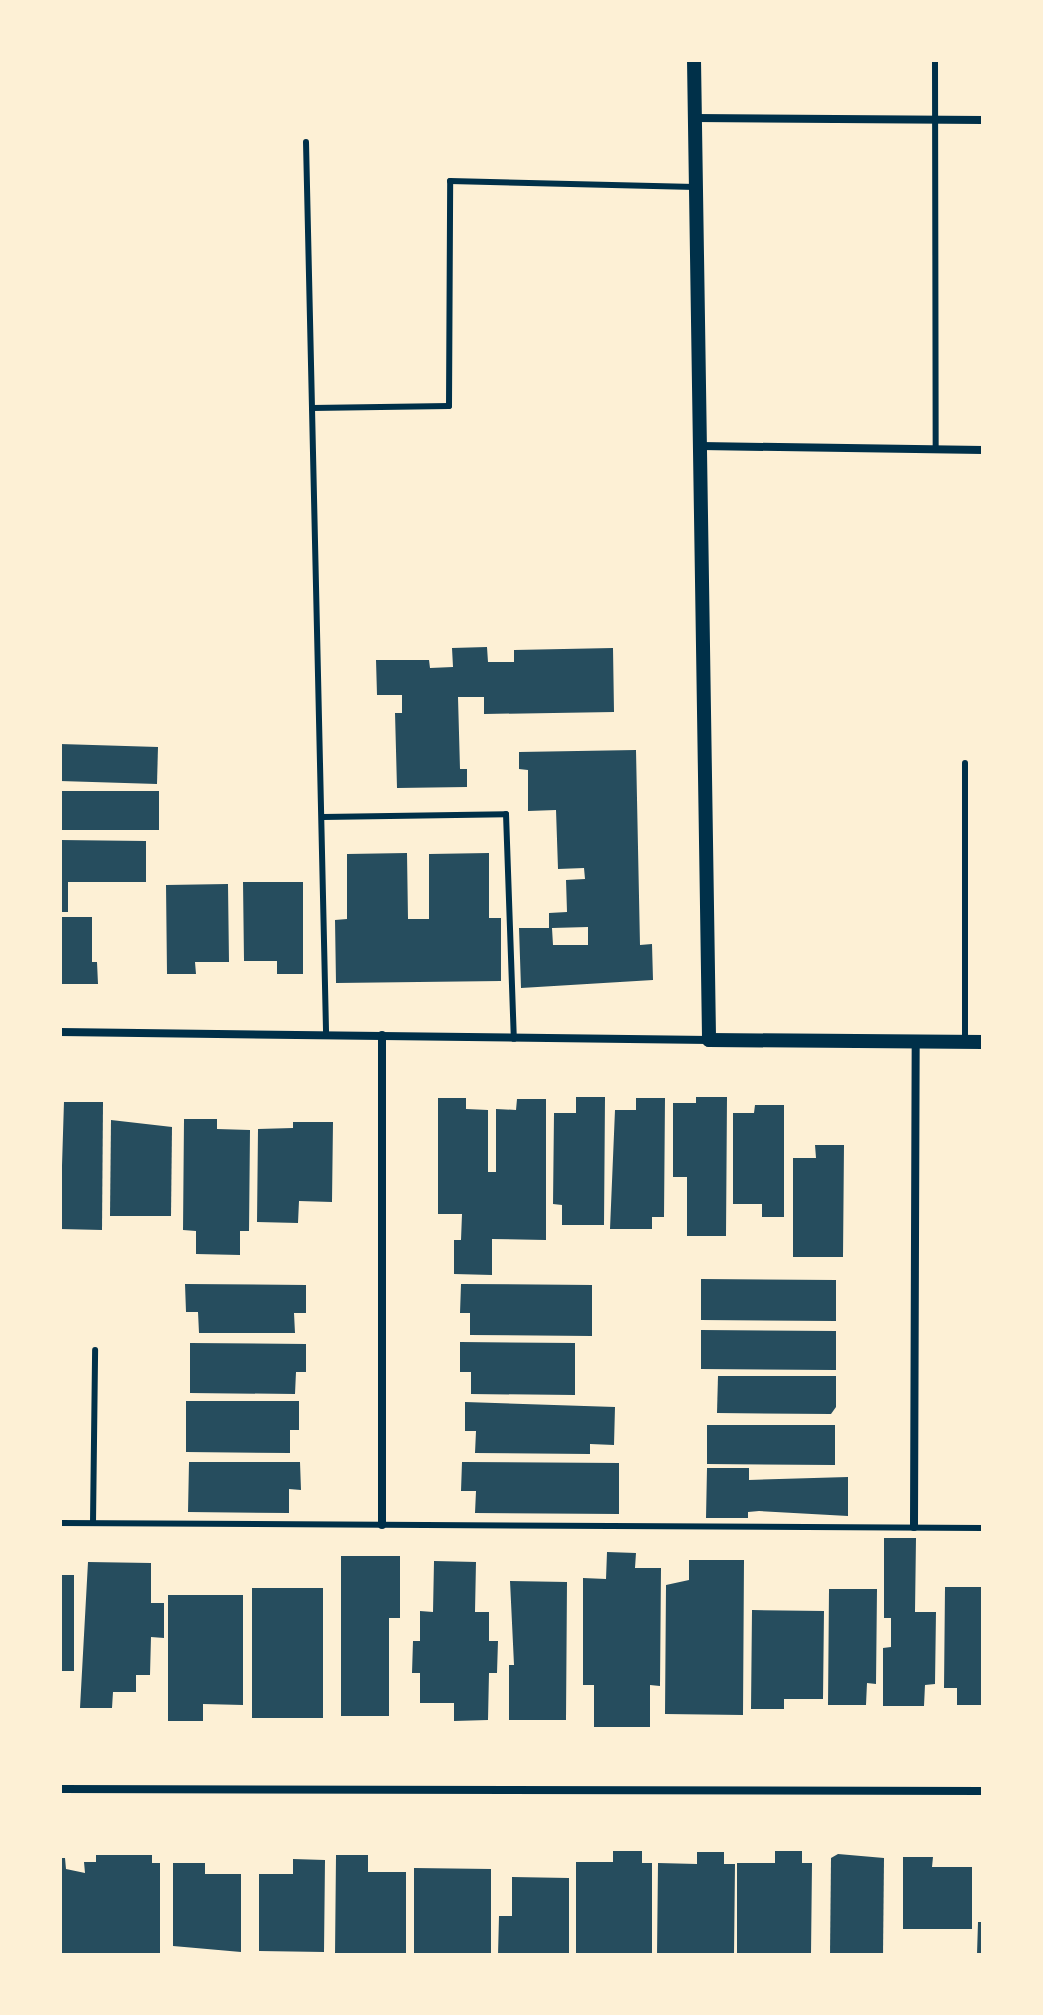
<!DOCTYPE html>
<html>
<head>
<meta charset="utf-8">
<style>
  body { margin:0 }
  #map { position:relative; width:1043px; height:2015px; overflow:hidden; background:#fdf0d5; font-family:Lato,sans-serif }
  div>[style] { position:absolute }
  .building>* { inset:0; background:#264d5e }
  .service>* { height:6px; margin:-3px; padding:0 3px; transform-origin:3px; border-radius:3px; background:#003049 }
  .minor>* { height:8px; margin:-4px; padding:0 4px; transform-origin:4px; border-radius:4px; background:#003049 }
  .tertiary>* { height:14px; margin:-7px; padding:0 7px; transform-origin:7px; border-radius:7px; background:#003049 }
  span { translate:-50% -50%; white-space:nowrap; text-align:center; line-height:1.15; -webkit-text-stroke:7px #fdf0d5; paint-order:stroke }
  .frame { position:absolute; inset:0; border:62px solid #fdf0d5; pointer-events:none }
</style>
</head>
<body>
<div id="map">
  <div class="building">
    <div style="clip-path:polygon(487px 647px,488px 662px,514px 662px,514px 650px,613px 648px,614px 712px,484px 714px,484px 697px,458px 697px,460px 769px,467px 769px,467px 787px,397px 788px,395px 713px,402px 713px,402px 695px,377px 695px,376px 660px,429px 660px,430px 668px,453px 667px,452px 648px)"></div>
    <div style="clip-path:polygon(60px 744px,158px 747px,157px 784px,60px 781px)"></div>
    <div style="clip-path:polygon(evenodd,636px 750px,640px 945px,652px 944px,653px 980px,521px 988px,519px 928px,549px 928px,549px 913px,567px 912px,566px 880px,585px 879px,584px 868px,558px 869px,556px 810px,528px 811px,528px 770px,519px 769px,519px 752px,636px 750px,588px 927px,588px 945px,553px 945px,552px 928px,588px 927px)"></div>
    <div style="clip-path:polygon(60px 791px,159px 791px,159px 830px,60px 830px)"></div>
    <div style="clip-path:polygon(60px 840px,146px 841px,146px 882px,68px 882px,68px 912px,60px 912px)"></div>
    <div style="clip-path:polygon(407px 853px,408px 919px,429px 919px,429px 854px,489px 853px,489px 918px,501px 918px,501px 981px,336px 983px,335px 920px,347px 919px,347px 854px)"></div>
    <div style="clip-path:polygon(243px 882px,303px 882px,303px 974px,277px 974px,277px 961px,244px 961px)"></div>
    <div style="clip-path:polygon(228px 884px,229px 962px,195px 962px,196px 974px,167px 974px,166px 885px)"></div>
    <div style="clip-path:polygon(60px 917px,92px 917px,92px 962px,97px 962px,98px 984px,60px 984px)"></div>
    <div style="clip-path:polygon(576px 1097px,605px 1097px,604px 1225px,562px 1225px,562px 1205px,553px 1204px,554px 1113px,576px 1113px)"></div>
    <div style="clip-path:polygon(696px 1097px,727px 1097px,726px 1236px,687px 1236px,687px 1177px,673px 1177px,673px 1103px,696px 1103px)"></div>
    <div style="clip-path:polygon(438px 1098px,466px 1098px,466px 1109px,488px 1110px,488px 1172px,496px 1172px,496px 1109px,516px 1110px,517px 1099px,546px 1099px,546px 1240px,492px 1239px,492px 1275px,454px 1274px,454px 1240px,461px 1240px,462px 1214px,438px 1214px)"></div>
    <div style="clip-path:polygon(636px 1098px,665px 1098px,664px 1217px,652px 1217px,652px 1229px,610px 1229px,615px 1110px,636px 1110px)"></div>
    <div style="clip-path:polygon(64px 1102px,103px 1102px,102px 1230px,60px 1229px)"></div>
    <div style="clip-path:polygon(755px 1105px,784px 1105px,784px 1217px,762px 1217px,762px 1204px,733px 1204px,733px 1113px,754px 1113px)"></div>
    <div style="clip-path:polygon(184px 1119px,217px 1119px,217px 1129px,250px 1130px,249px 1231px,240px 1231px,240px 1255px,196px 1254px,196px 1231px,183px 1230px)"></div>
    <div style="clip-path:polygon(111px 1120px,172px 1127px,171px 1216px,110px 1216px)"></div>
    <div style="clip-path:polygon(293px 1122px,333px 1122px,332px 1202px,299px 1201px,298px 1223px,257px 1222px,258px 1129px,293px 1128px)"></div>
    <div style="clip-path:polygon(815px 1145px,844px 1145px,843px 1257px,793px 1257px,793px 1158px,816px 1158px)"></div>
    <div style="clip-path:polygon(701px 1279px,836px 1280px,836px 1321px,701px 1320px)"></div>
    <div style="clip-path:polygon(185px 1284px,306px 1285px,306px 1313px,294px 1313px,295px 1333px,199px 1333px,198px 1312px,186px 1312px)"></div>
    <div style="clip-path:polygon(461px 1284px,592px 1285px,592px 1336px,470px 1335px,470px 1313px,460px 1313px)"></div>
    <div style="clip-path:polygon(701px 1330px,836px 1331px,836px 1370px,701px 1369px)"></div>
    <div style="clip-path:polygon(460px 1342px,575px 1343px,575px 1395px,471px 1394px,471px 1372px,460px 1372px)"></div>
    <div style="clip-path:polygon(190px 1343px,306px 1344px,306px 1372px,296px 1372px,295px 1394px,190px 1393px)"></div>
    <div style="clip-path:polygon(718px 1376px,836px 1376px,836px 1407px,831px 1414px,717px 1413px)"></div>
    <div style="clip-path:polygon(186px 1401px,299px 1401px,299px 1430px,290px 1430px,290px 1453px,186px 1452px)"></div>
    <div style="clip-path:polygon(465px 1402px,615px 1407px,614px 1445px,590px 1444px,590px 1454px,475px 1453px,476px 1431px,465px 1431px)"></div>
    <div style="clip-path:polygon(707px 1425px,835px 1425px,835px 1465px,707px 1464px)"></div>
    <div style="clip-path:polygon(189px 1462px,300px 1462px,301px 1490px,289px 1489px,289px 1513px,188px 1512px)"></div>
    <div style="clip-path:polygon(462px 1462px,619px 1463px,619px 1514px,475px 1513px,476px 1491px,461px 1491px)"></div>
    <div style="clip-path:polygon(707px 1468px,749px 1468px,749px 1480px,848px 1477px,848px 1516px,759px 1511px,748px 1512px,748px 1518px,706px 1518px)"></div>
    <div style="clip-path:polygon(884px 1538px,916px 1538px,915px 1612px,936px 1612px,935px 1684px,925px 1685px,924px 1706px,883px 1706px,883px 1648px,891px 1647px,891px 1618px,884px 1618px)"></div>
    <div style="clip-path:polygon(607px 1552px,636px 1553px,635px 1568px,661px 1568px,660px 1686px,650px 1685px,650px 1727px,594px 1727px,594px 1685px,583px 1685px,583px 1578px,606px 1579px)"></div>
    <div style="clip-path:polygon(341px 1556px,400px 1556px,400px 1618px,389px 1618px,389px 1716px,341px 1716px)"></div>
    <div style="clip-path:polygon(689px 1560px,744px 1560px,743px 1715px,665px 1714px,666px 1585px,689px 1580px)"></div>
    <div style="clip-path:polygon(434px 1561px,476px 1562px,475px 1612px,489px 1612px,489px 1641px,498px 1641px,497px 1673px,489px 1673px,488px 1720px,454px 1721px,454px 1703px,420px 1703px,420px 1673px,412px 1673px,413px 1641px,420px 1641px,420px 1611px,433px 1612px)"></div>
    <div style="clip-path:polygon(88px 1562px,151px 1563px,151px 1603px,164px 1603px,164px 1638px,151px 1637px,150px 1675px,136px 1675px,136px 1692px,113px 1692px,112px 1708px,80px 1708px)"></div>
    <div style="clip-path:polygon(60px 1575px,74px 1575px,74px 1671px,60px 1671px)"></div>
    <div style="clip-path:polygon(510px 1581px,567px 1582px,566px 1720px,509px 1720px,509px 1665px,514px 1665px)"></div>
    <div style="clip-path:polygon(945px 1587px,983px 1587px,983px 1705px,957px 1705px,957px 1688px,944px 1688px)"></div>
    <div style="clip-path:polygon(252px 1588px,323px 1588px,323px 1718px,252px 1718px)"></div>
    <div style="clip-path:polygon(829px 1589px,877px 1589px,876px 1684px,867px 1683px,866px 1705px,828px 1705px)"></div>
    <div style="clip-path:polygon(168px 1595px,243px 1595px,243px 1705px,203px 1704px,203px 1721px,168px 1721px)"></div>
    <div style="clip-path:polygon(752px 1610px,824px 1611px,823px 1699px,784px 1699px,784px 1709px,751px 1709px)"></div>
    <div style="clip-path:polygon(613px 1851px,642px 1851px,642px 1863px,652px 1863px,652px 1955px,576px 1955px,576px 1862px,613px 1862px)"></div>
    <div style="clip-path:polygon(775px 1851px,802px 1851px,802px 1863px,812px 1863px,811px 1955px,737px 1955px,737px 1863px,775px 1863px)"></div>
    <div style="clip-path:polygon(697px 1852px,724px 1852px,724px 1864px,735px 1864px,734px 1955px,657px 1955px,658px 1863px,697px 1864px)"></div>
    <div style="clip-path:polygon(838px 1854px,884px 1858px,883px 1955px,830px 1955px,831px 1858px)"></div>
    <div style="clip-path:polygon(96px 1855px,152px 1855px,152px 1863px,160px 1863px,160px 1955px,60px 1955px,60px 1858px,65px 1858px,66px 1869px,85px 1873px,84px 1862px,96px 1862px)"></div>
    <div style="clip-path:polygon(336px 1855px,368px 1855px,368px 1872px,406px 1872px,406px 1955px,335px 1955px)"></div>
    <div style="clip-path:polygon(903px 1857px,933px 1857px,932px 1867px,972px 1867px,972px 1929px,903px 1929px)"></div>
    <div style="clip-path:polygon(293px 1859px,325px 1860px,324px 1952px,259px 1951px,259px 1874px,293px 1874px)"></div>
    <div style="clip-path:polygon(173px 1863px,205px 1863px,205px 1874px,241px 1874px,241px 1952px,173px 1946px)"></div>
    <div style="clip-path:polygon(414px 1868px,491px 1869px,491px 1955px,414px 1955px)"></div>
    <div style="clip-path:polygon(512px 1877px,569px 1878px,569px 1955px,498px 1955px,499px 1916px,512px 1916px)"></div>
    <div style="clip-path:polygon(978px 1922px,983px 1922px,983px 1955px,977px 1955px)"></div>
  </div>
  <div class="service">
    <div style="left:935px;top:60px;width:389px;rotate:89.9deg"></div>
    <div style="left:306px;top:142px;width:891px;rotate:88.71deg"></div>
    <div style="left:312px;top:408px;width:137px;rotate:-0.8deg"></div>
    <div style="left:449px;top:406px;width:225px;rotate:-89.7deg"></div>
    <div style="left:450px;top:181px;width:245px;rotate:1.4deg"></div>
    <div style="left:965px;top:763px;width:279px;rotate:90deg"></div>
    <div style="left:323px;top:817px;width:183px;rotate:-0.9deg"></div>
    <div style="left:506px;top:814px;width:225px;rotate:88deg"></div>
    <div style="left:60px;top:1523px;width:923px;rotate:0.31deg"></div>
    <div style="left:93px;top:1523px;width:173px;rotate:-89.3deg"></div>
  </div>
  <div class="minor">
    <div style="left:695px;top:118px;width:288px;rotate:0.4deg"></div>
    <div style="left:701px;top:446px;width:282px;rotate:0.8deg"></div>
    <div style="left:60px;top:1032px;width:649px;rotate:0.71deg"></div>
    <div style="left:382px;top:1035px;width:490px;rotate:90deg"></div>
    <div style="left:914px;top:1527px;width:485px;rotate:-89.8deg"></div>
    <div style="left:60px;top:1789px;width:923px;rotate:0.12deg"></div>
  </div>
  <div class="tertiary">
    <div style="left:694px;top:60px;width:980px;rotate:89.12deg"></div>
    <div style="left:709px;top:1040px;width:274px;rotate:0.4deg"></div>
  </div>
  <div class="frame"></div>
</div>
</body>
</html>
